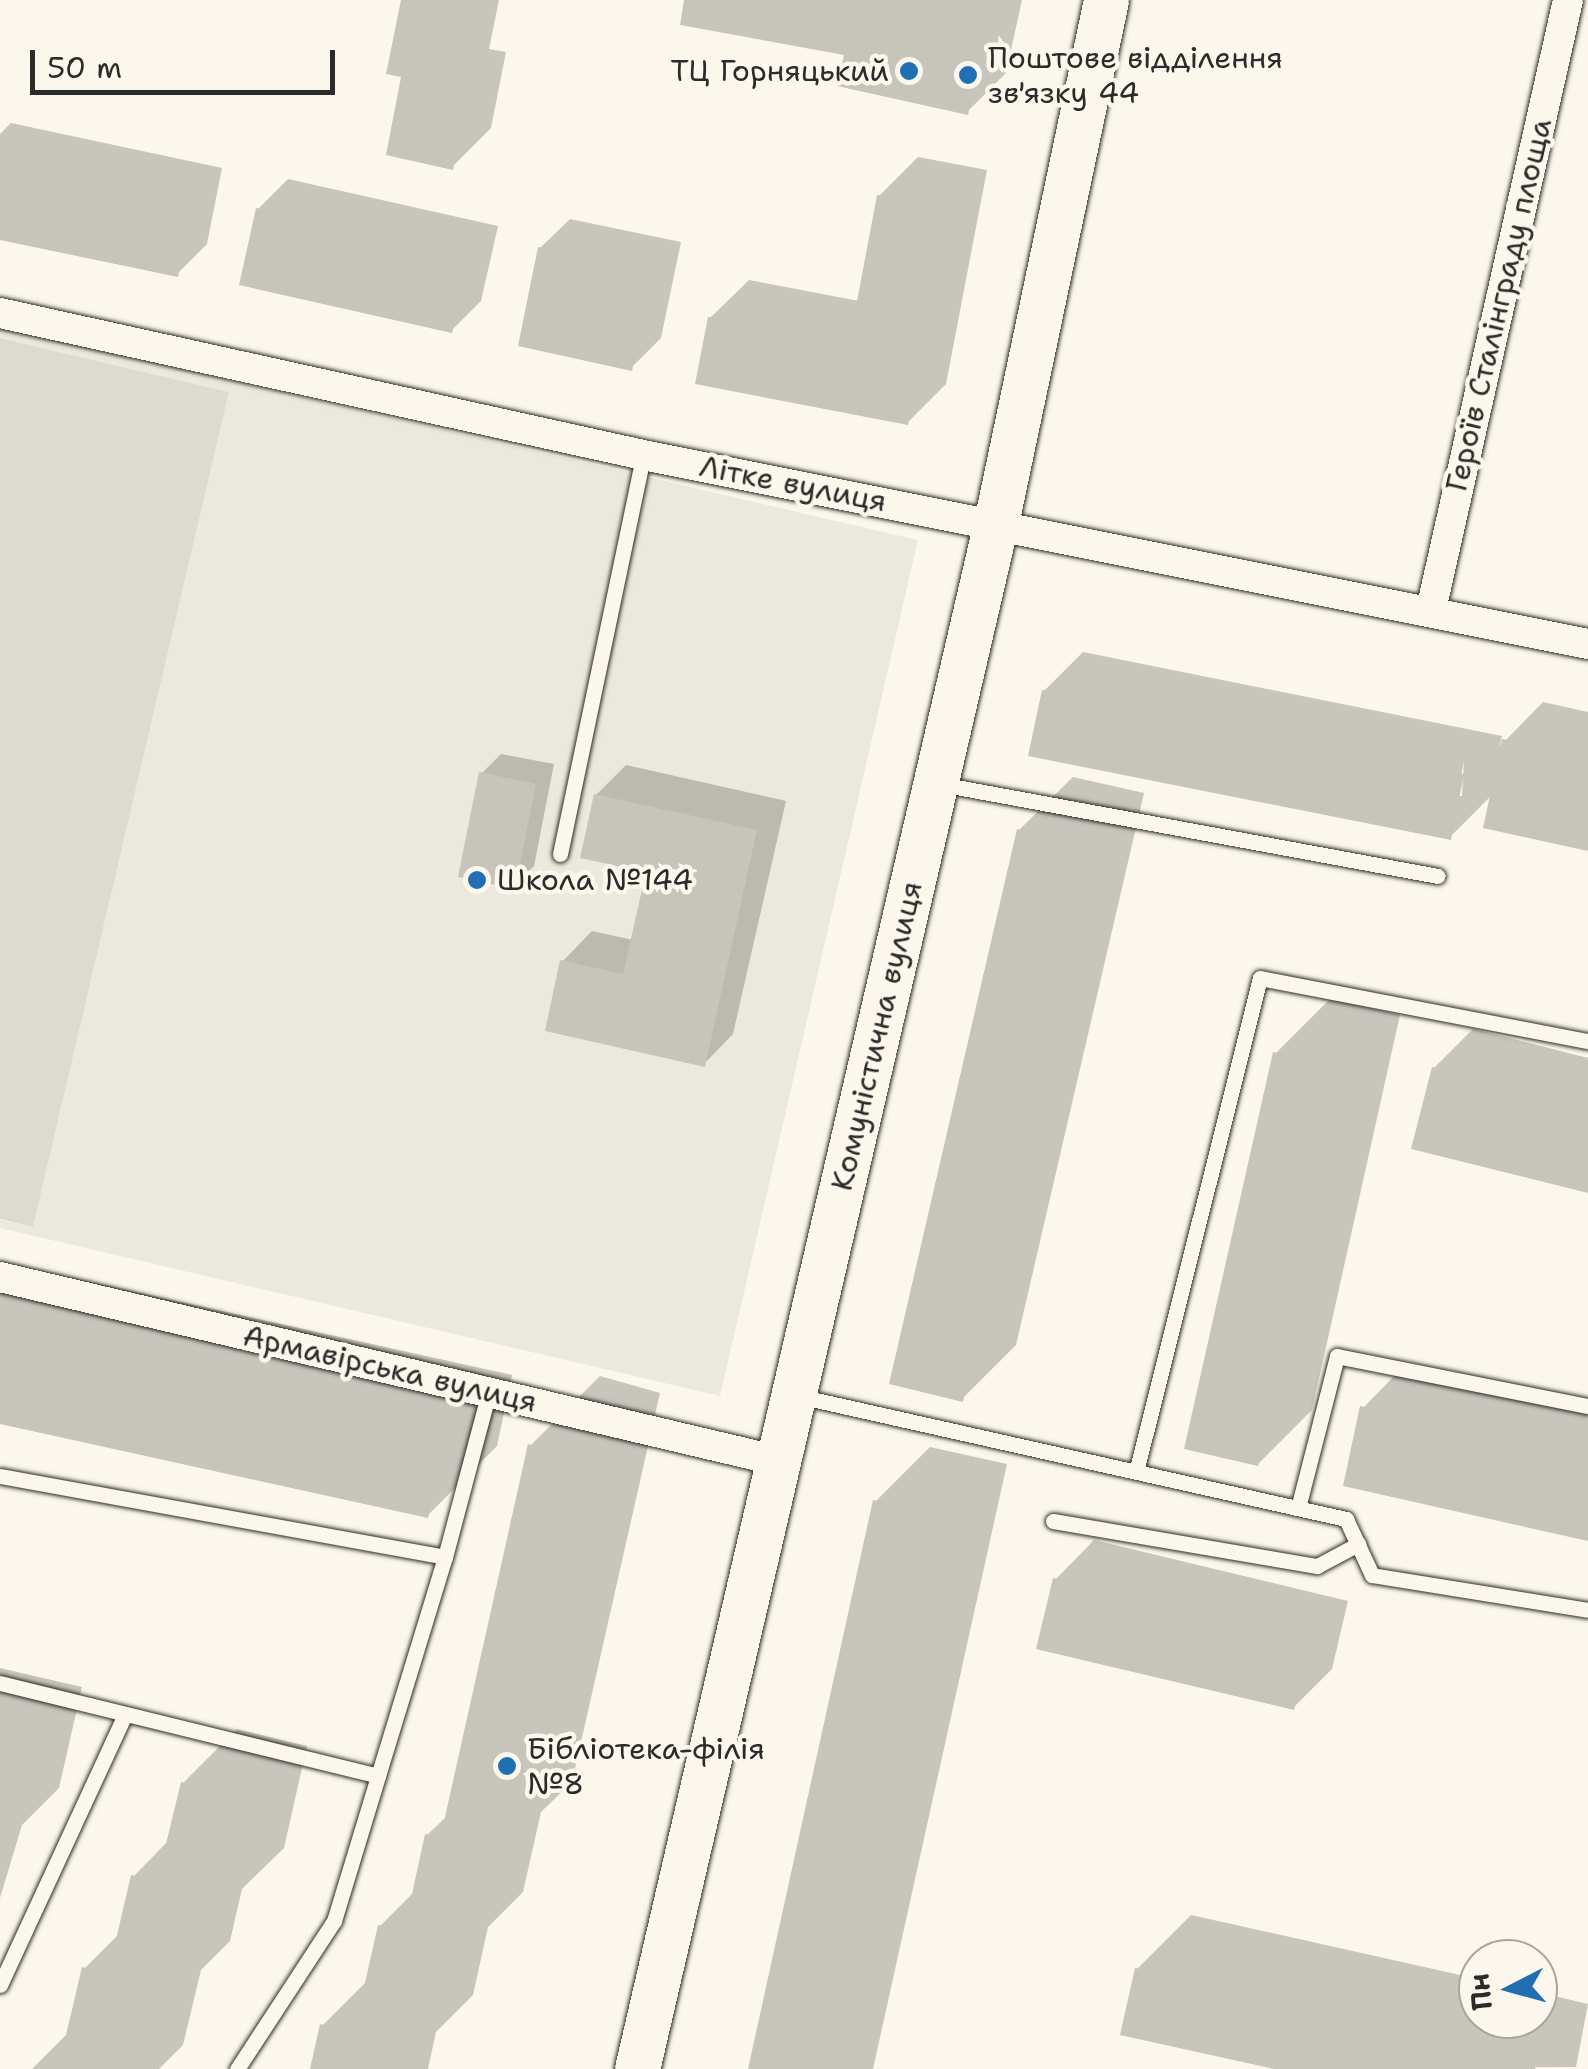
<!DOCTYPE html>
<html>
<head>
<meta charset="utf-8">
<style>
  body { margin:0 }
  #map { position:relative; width:1588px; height:2069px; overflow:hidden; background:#fbf7ec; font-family:"Shantell Sans",sans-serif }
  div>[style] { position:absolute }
  .built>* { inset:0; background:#ebe8de }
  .green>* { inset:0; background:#dddad0 }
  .shadow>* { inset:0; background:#0003 }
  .building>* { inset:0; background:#c7c4bc }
  .roads { filter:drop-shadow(0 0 2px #2b2b2b) drop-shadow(0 0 2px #2b2b2b) }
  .lane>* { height:15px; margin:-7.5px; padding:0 7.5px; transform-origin:7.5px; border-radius:7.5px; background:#fbf7ec }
  .street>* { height:30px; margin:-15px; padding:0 15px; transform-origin:15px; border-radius:15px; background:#fbf7ec }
  .secondary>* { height:45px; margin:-22.5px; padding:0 22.5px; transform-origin:22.5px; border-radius:22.5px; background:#fbf7ec }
  .dots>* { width:28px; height:28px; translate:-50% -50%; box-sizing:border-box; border:5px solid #fbf7ec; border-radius:50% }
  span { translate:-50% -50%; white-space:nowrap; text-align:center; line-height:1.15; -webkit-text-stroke:9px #fbf7ec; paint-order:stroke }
  .poi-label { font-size:30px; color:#2b2b2b }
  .left { translate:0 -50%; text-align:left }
  .right { translate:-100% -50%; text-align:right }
  .street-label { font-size:30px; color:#2b2b2b }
  .north { position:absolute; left:1458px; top:1939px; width:100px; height:100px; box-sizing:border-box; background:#fbf7ec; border:2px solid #a8a59f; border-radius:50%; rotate:264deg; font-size:28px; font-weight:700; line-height:40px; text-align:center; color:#2b2b2b }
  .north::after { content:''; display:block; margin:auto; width:35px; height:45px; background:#1f6fb2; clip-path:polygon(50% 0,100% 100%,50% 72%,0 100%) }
  .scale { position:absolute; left:30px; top:50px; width:305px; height:45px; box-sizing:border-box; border:5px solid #2b2b2b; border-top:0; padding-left:12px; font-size:30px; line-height:35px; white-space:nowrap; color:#2b2b2b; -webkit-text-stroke:8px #fbf7ec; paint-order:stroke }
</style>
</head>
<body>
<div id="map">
  <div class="built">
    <div style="clip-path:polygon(0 327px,918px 540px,720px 1396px,0 1228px,0 1220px,33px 1227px,229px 392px,0 338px)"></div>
  </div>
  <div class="green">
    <div style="clip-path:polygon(0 338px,229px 392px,33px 1227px,0 1219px)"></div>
  </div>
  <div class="shadow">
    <div style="clip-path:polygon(404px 0,499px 0,489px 49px,506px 52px,491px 128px,452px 167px,404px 75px)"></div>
    <div style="clip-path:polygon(686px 0,1022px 0,1006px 73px,967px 112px,847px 53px)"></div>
    <div style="clip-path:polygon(11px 123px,222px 168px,207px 244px,177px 274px,0 237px,0 134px)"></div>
    <div style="clip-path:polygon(918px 157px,987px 170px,946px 384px,908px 422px,710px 318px,749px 280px,859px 301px,879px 196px)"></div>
    <div style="clip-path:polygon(288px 179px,498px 226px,481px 301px,452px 330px,258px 209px)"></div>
    <div style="clip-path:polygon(570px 219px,681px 242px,661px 338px,631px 368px,540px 248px)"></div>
    <div style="clip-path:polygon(evenodd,1083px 652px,1502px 736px,1500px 746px,1543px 702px,1588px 712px,1588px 848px,1493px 794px,1450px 837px,1044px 691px,1083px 652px,1464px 761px,1462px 796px,1457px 796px,1464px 761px)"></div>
    <div style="clip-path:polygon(501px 754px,554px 764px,534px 866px,515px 886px,481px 774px)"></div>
    <div style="clip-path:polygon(626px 765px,786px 801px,733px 1034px,704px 1064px,563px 961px,592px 931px,633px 940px,649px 870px,596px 795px)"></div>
    <div style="clip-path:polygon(1073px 777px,1144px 793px,1016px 1345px,962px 1399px,1019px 830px)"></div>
    <div style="clip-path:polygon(1330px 999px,1400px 1015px,1312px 1410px,1258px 1464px,1276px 1053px)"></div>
    <div style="clip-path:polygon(1473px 1029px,1588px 1058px,1588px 1191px,1434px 1068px)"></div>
    <div style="clip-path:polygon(0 1262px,512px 1375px,497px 1446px,428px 1515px,0 1421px)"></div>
    <div style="clip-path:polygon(1401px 1369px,1588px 1411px,1588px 1538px,1363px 1408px)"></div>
    <div style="clip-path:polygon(600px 1376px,660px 1393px,572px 1782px,541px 1812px,523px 1892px,488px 1927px,473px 1995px,436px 2032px,428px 2069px,313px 2069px,322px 2026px,368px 1980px,380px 1926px,415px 1891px,427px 1835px,448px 1815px,530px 1446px)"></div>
    <div style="clip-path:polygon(930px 1447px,1007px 1464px,873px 2069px,751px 2069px,876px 1501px)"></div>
    <div style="clip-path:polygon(1094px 1540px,1348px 1601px,1332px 1669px,1293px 1708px,1056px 1579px)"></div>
    <div style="clip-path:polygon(0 1668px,82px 1687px,59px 1788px,22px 1825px,0 1898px)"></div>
    <div style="clip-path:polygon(237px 1729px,307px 1746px,284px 1848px,242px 1889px,230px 1941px,201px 1970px,183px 2045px,159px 2069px,32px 2069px,70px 2031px,85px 1968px,120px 1933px,134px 1876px,169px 1840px,183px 1783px)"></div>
    <div style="clip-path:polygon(1191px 1915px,1478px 1979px,1478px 2019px,1538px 2019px,1538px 1992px,1588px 2004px,1576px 2067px,1286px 2069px,1137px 1969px)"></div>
  </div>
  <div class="building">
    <div style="clip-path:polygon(401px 0,470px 0,452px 87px,469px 91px,453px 170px,386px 155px,401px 77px,386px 74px)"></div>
    <div style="clip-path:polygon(684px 0,993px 0,968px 115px,837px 86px,844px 55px,680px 25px)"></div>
    <div style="clip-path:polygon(0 156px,194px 197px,178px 277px,0 240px)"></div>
    <div style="clip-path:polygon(877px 195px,950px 209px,908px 425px,695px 384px,708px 317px,849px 344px)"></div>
    <div style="clip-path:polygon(256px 208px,469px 255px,452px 333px,239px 285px)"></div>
    <div style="clip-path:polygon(538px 247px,653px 271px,632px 371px,518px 346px)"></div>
    <div style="clip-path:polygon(1042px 690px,1464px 774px,1451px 840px,1028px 756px)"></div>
    <div style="clip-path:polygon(1502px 739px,1588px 758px,1588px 851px,1483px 828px)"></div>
    <div style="clip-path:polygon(479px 772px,536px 784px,515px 889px,458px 877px)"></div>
    <div style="clip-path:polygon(594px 794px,757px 830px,705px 1067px,545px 1031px,560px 960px,623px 974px,646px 872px,580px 858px)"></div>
    <div style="clip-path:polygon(1017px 829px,1092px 847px,963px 1402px,889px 1384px)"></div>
    <div style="clip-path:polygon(1273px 1052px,1348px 1069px,1258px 1466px,1184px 1449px)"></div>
    <div style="clip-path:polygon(1432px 1067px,1588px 1105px,1588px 1193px,1411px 1149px)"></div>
    <div style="clip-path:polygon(0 1346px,444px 1444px,428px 1518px,0 1424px)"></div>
    <div style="clip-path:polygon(1360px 1406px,1588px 1457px,1588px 1541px,1343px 1486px)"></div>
    <div style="clip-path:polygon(528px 1444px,592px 1462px,503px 1854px,441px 1835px)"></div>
    <div style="clip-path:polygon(873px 1500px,954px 1518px,832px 2069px,748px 2069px)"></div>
    <div style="clip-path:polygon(1053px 1578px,1311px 1639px,1294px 1710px,1036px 1649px)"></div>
    <div style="clip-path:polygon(0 1734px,30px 1741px,5px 1845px,0 1843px)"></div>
    <div style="clip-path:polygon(181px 1782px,255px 1799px,230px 1904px,200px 1898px,177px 1997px,156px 1992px,138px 2069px,58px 2069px,82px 1967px,108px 1974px,131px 1875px,157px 1881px)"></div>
    <div style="clip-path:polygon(425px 1834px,491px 1853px,470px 1949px,444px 1943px,420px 2052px,393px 2046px,387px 2069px,310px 2069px,320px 2024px,354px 2032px,378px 1925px,404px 1931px)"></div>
    <div style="clip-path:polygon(1135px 1968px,1538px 2058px,1535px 2069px,1274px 2069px,1120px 2035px)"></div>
  </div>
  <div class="roads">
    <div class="lane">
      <div style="left:940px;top:784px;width:506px;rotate:10.47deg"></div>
      <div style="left:560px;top:854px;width:408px;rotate:-78.2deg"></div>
      <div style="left:798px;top:1396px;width:562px;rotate:12.65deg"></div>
      <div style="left:1346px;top:1519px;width:62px;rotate:65.1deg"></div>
      <div style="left:1372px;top:1575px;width:219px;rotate:9.2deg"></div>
      <div style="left:1136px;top:1472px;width:509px;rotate:-75.91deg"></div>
      <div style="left:1260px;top:978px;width:334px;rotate:10.9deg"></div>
      <div style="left:0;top:1476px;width:452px;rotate:10.3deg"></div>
      <div style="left:445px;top:1557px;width:171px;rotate:-75.1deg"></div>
      <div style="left:1298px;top:1508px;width:157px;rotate:-75.6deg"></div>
      <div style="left:1337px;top:1356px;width:256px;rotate:11.3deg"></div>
      <div style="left:1053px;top:1521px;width:268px;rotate:9.7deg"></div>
      <div style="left:1317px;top:1566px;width:47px;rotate:-28.2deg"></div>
      <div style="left:0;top:1683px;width:389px;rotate:13.8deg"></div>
      <div style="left:378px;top:1776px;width:229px;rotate:-73deg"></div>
      <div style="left:0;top:1985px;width:298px;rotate:-65.2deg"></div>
      <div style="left:237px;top:2069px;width:177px;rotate:-56.8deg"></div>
      <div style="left:334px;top:1921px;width:152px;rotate:-73.1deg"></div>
    </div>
    <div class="street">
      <div style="left:0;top:313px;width:658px;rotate:12.45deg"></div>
      <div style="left:643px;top:455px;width:964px;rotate:11.31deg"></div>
      <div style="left:1431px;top:610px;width:625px;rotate:-77.34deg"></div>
      <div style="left:0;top:1277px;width:800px;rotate:13.29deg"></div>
    </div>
    <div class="secondary">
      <div style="left:637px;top:2069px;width:1587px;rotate:-76.93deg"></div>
      <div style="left:996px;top:523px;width:534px;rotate:-78.12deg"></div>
    </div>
  </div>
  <div class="dots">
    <div style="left:909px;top:71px;background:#1f6fb2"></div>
    <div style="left:968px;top:75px;background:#1f6fb2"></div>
    <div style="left:477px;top:880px;background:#1f6fb2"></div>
    <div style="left:507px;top:1766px;background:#1f6fb2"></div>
  </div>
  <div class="poi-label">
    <span class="left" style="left:988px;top:75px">Поштове відділення<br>зв'язку 44</span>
    <span class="right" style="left:889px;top:71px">ТЦ Горняцький</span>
    <span class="left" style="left:497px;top:880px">Школа №144</span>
    <span class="left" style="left:527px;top:1766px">Бібліотека-філія<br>№8</span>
  </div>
  <div class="street-label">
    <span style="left:1499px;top:305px;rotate:-77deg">Героїв Сталінграду площа</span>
    <span style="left:793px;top:484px;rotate:11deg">Літке вулиця</span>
    <span style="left:877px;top:1036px;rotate:-77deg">Комуністична вулиця</span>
    <span style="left:390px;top:1369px;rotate:13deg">Армавірська вулиця</span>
  </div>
  <div class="north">Пн</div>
  <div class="scale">50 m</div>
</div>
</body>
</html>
